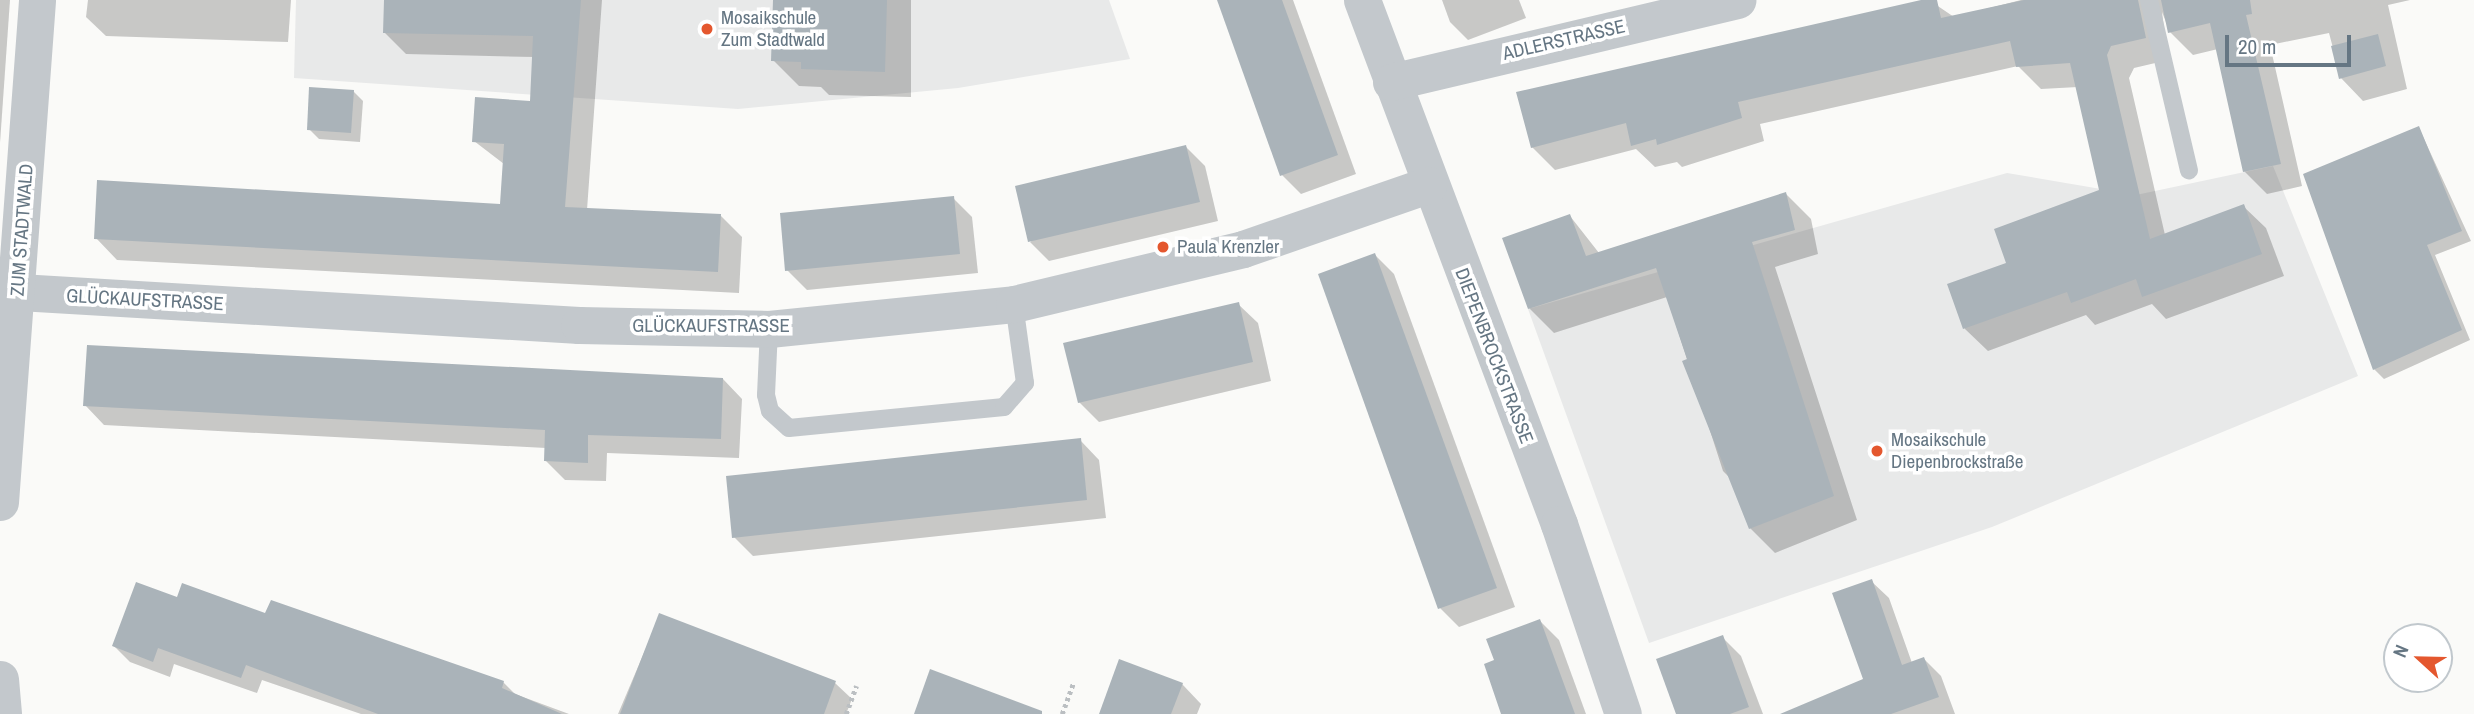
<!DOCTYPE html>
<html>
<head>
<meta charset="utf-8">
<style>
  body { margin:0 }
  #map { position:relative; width:2474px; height:714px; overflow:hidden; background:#fafaf8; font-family:"Archivo Narrow",sans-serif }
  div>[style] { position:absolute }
  .built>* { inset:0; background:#e8e9e9 }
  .shadow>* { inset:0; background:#0003 }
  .building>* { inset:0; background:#aab3b9 }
  .path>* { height:4.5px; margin-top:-2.25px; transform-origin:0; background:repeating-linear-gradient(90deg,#bbbfc2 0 3.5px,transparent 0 7px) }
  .lane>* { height:18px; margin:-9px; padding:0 9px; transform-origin:9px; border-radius:9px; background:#c3c8cc }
  .street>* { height:37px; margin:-18.5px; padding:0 18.5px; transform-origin:18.5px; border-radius:18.5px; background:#c3c8cc }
  .dots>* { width:19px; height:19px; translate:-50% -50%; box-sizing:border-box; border:4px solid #fff; border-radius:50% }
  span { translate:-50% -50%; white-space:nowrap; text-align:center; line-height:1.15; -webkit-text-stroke:7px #fff; paint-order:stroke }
  .poi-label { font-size:19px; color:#657683 }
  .left { translate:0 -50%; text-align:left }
  .street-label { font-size:19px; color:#657683 }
  .north { position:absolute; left:2383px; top:623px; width:70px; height:70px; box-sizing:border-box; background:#fff; border:2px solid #c1c8cd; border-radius:50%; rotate:292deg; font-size:19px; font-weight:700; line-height:28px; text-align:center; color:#657683 }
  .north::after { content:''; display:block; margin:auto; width:24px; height:32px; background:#e4572e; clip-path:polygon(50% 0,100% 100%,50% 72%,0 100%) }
  .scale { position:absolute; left:2225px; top:35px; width:126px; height:32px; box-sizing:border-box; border:4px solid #657683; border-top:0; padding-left:9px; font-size:21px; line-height:24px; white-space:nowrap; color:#657683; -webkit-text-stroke:5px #fff; paint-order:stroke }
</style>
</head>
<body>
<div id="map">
  <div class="built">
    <div style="clip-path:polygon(296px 0,1109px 0,1130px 59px,958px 88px,738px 109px,294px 78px)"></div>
    <div style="clip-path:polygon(2273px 166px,2358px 376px,1992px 527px,1649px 643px,1528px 309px,2007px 173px,2136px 195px)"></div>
  </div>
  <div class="shadow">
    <div style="clip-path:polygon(0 0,10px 0,0 143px)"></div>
    <div style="clip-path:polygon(88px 0,291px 0,288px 42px,106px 36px,86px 17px)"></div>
    <div style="clip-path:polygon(386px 0,602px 0,587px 210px,720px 215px,742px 237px,739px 293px,117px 260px,96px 238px,502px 206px,504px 164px,474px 141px,532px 103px,534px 57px,406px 54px,385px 33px)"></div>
    <div style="clip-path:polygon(775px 0,911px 0,911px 97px,829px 95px,821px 87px,799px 86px,773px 60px)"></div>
    <div style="clip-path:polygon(1219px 0,1293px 0,1356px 174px,1301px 194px,1282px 175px)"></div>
    <div style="clip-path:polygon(1442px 0,1519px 0,1526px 18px,1468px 40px,1450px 22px)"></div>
    <div style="clip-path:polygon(1929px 0,1954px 17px,2021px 0,2410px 0,2388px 5px,2407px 89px,2363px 101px,2341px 78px,2329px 33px,2270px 45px,2302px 186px,2267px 194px,2244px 171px,2218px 49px,2193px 55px,2170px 32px,2162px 12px,2168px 60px,2134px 68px,2129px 78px,2165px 235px,2243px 206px,2266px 228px,2284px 276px,2166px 319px,2152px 304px,2095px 325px,2086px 315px,1988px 351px,1965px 329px,1949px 285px,2009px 264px,2101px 191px,2078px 87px,2041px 89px,2018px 66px,1760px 124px,1764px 141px,1682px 167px,1677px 162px,1655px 167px,1636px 149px,1555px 170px,1532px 147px)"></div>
    <div style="clip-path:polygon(353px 91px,363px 101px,360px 142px,319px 139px,309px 129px)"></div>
    <div style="clip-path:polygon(2419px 128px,2471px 241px,2435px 255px,2470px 340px,2384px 379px,2374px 369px)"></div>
    <div style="clip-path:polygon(1186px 147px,1205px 166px,1218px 221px,1049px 261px,1030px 242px)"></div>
    <div style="clip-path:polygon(1786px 194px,1811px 219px,1818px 254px,1775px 267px,1857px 520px,1775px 553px,1750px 528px,1734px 482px,1723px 471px,1667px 297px,1554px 333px,1529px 308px,1570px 216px,1599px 253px)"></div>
    <div style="clip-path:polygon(953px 198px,972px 217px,978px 273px,807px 290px,787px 270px)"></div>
    <div style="clip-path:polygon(1375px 255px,1394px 274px,1515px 607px,1459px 627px,1440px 608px)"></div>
    <div style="clip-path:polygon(1238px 304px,1258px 323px,1271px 381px,1099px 422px,1079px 402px)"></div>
    <div style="clip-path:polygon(723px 379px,742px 399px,739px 458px,607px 453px,606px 481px,565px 480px,545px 460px,546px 448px,104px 425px,85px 405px)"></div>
    <div style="clip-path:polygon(1080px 440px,1099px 460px,1106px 518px,753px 556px,734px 537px)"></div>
    <div style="clip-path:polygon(1871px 581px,1889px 598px,1912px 663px,1924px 659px,1941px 676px,1955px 714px,1838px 714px,1865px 680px)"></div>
    <div style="clip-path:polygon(178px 599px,266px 616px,503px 682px,515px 694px,569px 714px,361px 714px,262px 680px,257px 693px,174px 664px,170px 677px,130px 662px,114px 646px)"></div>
    <div style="clip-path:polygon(660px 615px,835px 683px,852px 699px,846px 714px,618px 714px)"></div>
    <div style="clip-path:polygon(1540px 621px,1559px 640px,1586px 714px,1506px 714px,1496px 661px)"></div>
    <div style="clip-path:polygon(1722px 637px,1741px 656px,1763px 714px,1678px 714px)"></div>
    <div style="clip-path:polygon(1182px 684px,1201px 704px,1197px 714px,1100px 714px)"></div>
  </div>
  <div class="building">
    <div style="clip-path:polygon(384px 0,581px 0,565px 207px,721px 214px,718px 272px,94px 239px,97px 180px,500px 204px,504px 144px,472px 142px,475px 97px,530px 101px,533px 36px,383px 33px)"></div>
    <div style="clip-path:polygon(773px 0,887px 0,885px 72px,801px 69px,801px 62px,771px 61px)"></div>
    <div style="clip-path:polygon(1217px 0,1282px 0,1338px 155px,1280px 176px)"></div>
    <div style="clip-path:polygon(1921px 0,1937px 0,1941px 18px,2024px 0,2138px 0,2146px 38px,2111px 46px,2107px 55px,2150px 239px,2244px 204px,2262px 254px,2142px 297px,2136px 279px,2071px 303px,2067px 292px,1963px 329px,1947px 284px,2006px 263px,1994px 229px,2099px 190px,2070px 63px,2016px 67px,2010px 41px,1738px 102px,1742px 118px,1657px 145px,1656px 139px,1631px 146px,1626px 123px,1531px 148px,1516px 92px)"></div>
    <div style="clip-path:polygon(2161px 0,2250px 0,2252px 14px,2246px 15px,2281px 164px,2243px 172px,2210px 23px,2168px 33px)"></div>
    <div style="clip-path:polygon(2378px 34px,2386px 66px,2339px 79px,2331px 46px)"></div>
    <div style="clip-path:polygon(309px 87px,354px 90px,351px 133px,307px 130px)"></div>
    <div style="clip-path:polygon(2419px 126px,2462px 231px,2427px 245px,2462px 330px,2373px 370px,2303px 174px)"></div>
    <div style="clip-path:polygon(1186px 145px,1200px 202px,1028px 242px,1015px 186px)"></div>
    <div style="clip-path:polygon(1786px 192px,1795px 230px,1752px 242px,1834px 496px,1749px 529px,1682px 361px,1687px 359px,1656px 268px,1528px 309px,1502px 238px,1570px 214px,1586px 256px)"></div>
    <div style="clip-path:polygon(954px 196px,960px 254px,785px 271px,780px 213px)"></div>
    <div style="clip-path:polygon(1375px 253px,1497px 588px,1438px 609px,1318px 274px)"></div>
    <div style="clip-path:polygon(1239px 302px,1253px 362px,1078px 403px,1063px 343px)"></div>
    <div style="clip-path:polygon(87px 345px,723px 378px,721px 439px,588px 435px,588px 463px,544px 461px,545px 430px,83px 406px)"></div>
    <div style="clip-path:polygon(1081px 438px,1087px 500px,732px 538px,726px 476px)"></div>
    <div style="clip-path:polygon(1872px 579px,1902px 665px,1924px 657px,1939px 697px,1891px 714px,1780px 714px,1863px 679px,1832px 593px)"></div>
    <div style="clip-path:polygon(136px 582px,177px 597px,182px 583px,265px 613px,271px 600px,504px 681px,502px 688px,562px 714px,378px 714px,246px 665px,241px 678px,158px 648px,153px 662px,112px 646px)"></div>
    <div style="clip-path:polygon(659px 613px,836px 681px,824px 714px,620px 714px)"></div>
    <div style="clip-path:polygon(1540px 619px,1575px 714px,1501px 714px,1484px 664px,1494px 660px,1486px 639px)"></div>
    <div style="clip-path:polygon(1723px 635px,1749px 707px,1730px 714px,1676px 714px,1656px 659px)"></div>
    <div style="clip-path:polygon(1119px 659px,1183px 683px,1171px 714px,1099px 714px)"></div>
    <div style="clip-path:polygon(930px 669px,1042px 711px,1042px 714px,914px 714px)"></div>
  </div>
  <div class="path">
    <div style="left:846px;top:714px;width:30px;rotate:-70deg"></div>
    <div style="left:1062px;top:714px;width:32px;rotate:-70deg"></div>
  </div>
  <div class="lane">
    <div style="left:2149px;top:0;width:175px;rotate:76.8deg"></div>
    <div style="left:769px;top:329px;width:66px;rotate:92.6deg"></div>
    <div style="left:766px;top:395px;width:16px;rotate:76deg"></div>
    <div style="left:770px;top:411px;width:25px;rotate:42deg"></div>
    <div style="left:789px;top:428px;width:216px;rotate:-5.6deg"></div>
    <div style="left:1004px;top:407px;width:32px;rotate:-49deg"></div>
    <div style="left:1025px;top:383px;width:80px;rotate:-97.9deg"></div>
  </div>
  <div class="street">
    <div style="left:1362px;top:0;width:560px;rotate:69.4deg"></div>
    <div style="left:1559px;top:524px;width:200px;rotate:71.4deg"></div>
    <div style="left:1391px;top:82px;width:356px;rotate:-13.3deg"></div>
    <div style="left:19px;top:292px;width:561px;rotate:3.37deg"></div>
    <div style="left:579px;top:325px;width:190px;rotate:1.2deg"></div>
    <div style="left:769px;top:329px;width:246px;rotate:-5.8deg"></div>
    <div style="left:1014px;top:304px;width:236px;rotate:-13.5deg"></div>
    <div style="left:1243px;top:249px;width:196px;rotate:-19.1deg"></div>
    <div style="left:0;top:502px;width:503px;rotate:-85.78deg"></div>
    <div style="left:0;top:679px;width:35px;rotate:85deg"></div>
  </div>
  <div class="dots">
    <div style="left:707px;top:29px;background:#e4572e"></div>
    <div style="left:1163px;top:247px;background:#e4572e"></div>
    <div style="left:1877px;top:451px;background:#e4572e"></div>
  </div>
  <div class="poi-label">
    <span class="left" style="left:721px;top:29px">Mosaikschule<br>Zum Stadtwald</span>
    <span class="left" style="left:1177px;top:247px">Paula Krenzler</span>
    <span class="left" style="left:1891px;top:451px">Mosaikschule<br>Diepenbrockstraße</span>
  </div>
  <div class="street-label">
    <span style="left:1564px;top:40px;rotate:-13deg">ADLERSTRASSE</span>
    <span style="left:22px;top:230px;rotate:-86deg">ZUM STADTWALD</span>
    <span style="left:145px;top:300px;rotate:3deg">GLÜCKAUFSTRASSE</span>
    <span style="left:711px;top:326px">GLÜCKAUFSTRASSE</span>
    <span style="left:1494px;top:356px;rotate:69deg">DIEPENBROCKSTRASSE</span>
  </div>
  <div class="north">N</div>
  <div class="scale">20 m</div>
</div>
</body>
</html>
